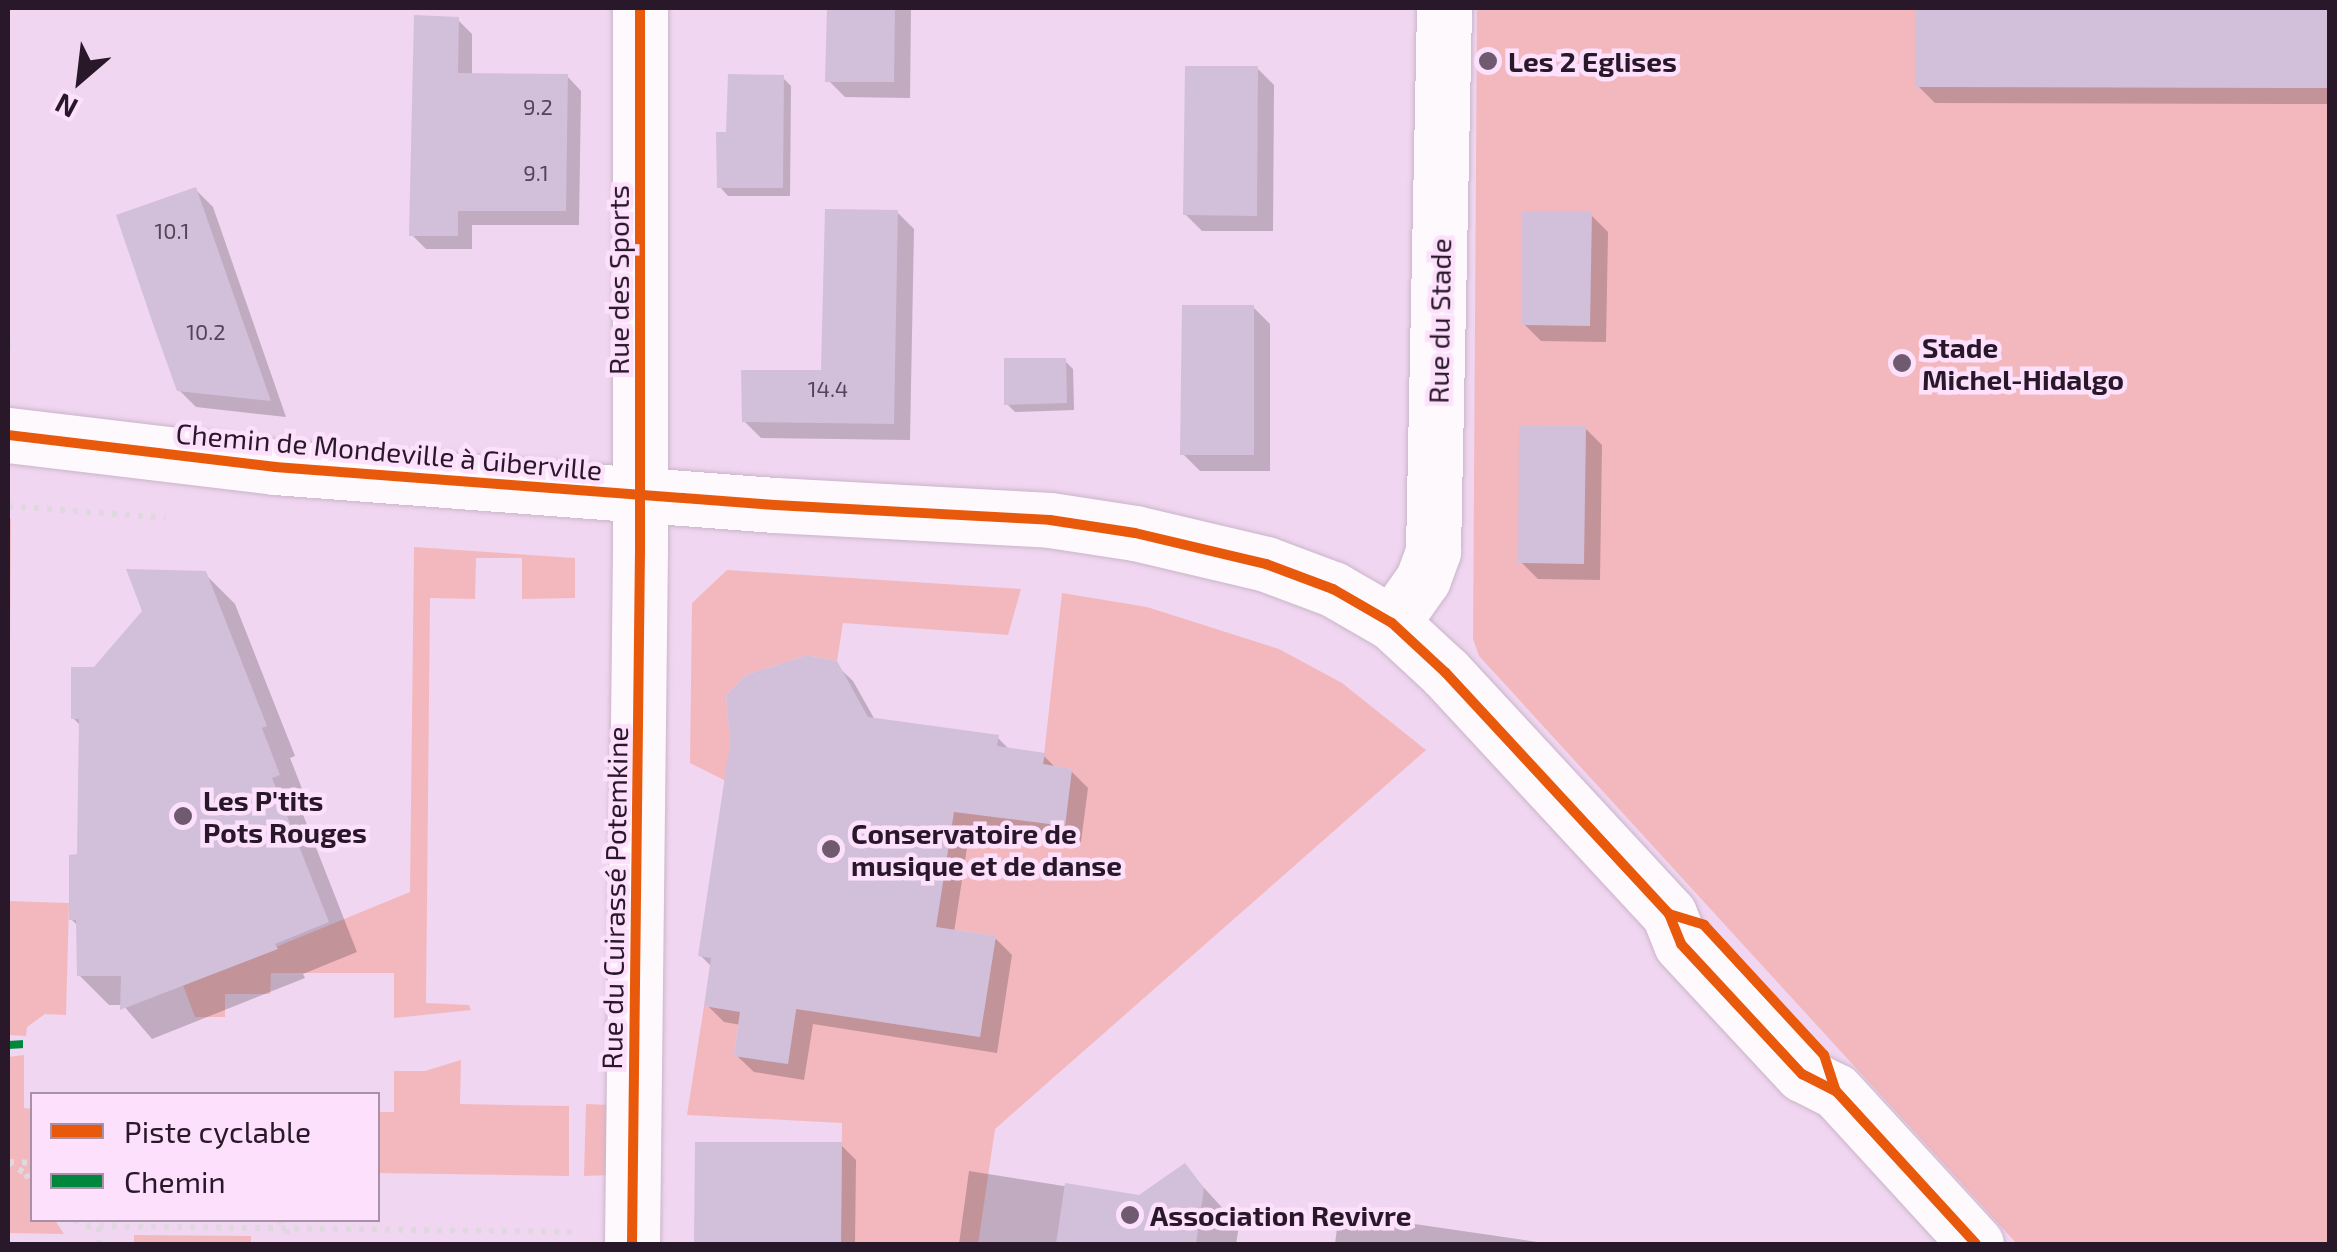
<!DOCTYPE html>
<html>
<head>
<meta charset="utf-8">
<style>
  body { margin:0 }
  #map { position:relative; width:2337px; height:1252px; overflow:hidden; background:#f0d6f0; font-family:"Exo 2",sans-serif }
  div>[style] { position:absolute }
  .green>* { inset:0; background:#f3b8be }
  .shadow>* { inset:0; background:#0003 }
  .building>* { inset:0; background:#d2bfda }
  .path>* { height:6px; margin-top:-3px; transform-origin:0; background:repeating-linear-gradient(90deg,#dfd8df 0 5px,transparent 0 13px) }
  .roads { filter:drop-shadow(0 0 2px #cab5c9) drop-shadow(0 0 2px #cab5c9) }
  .minor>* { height:55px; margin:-27.5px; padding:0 27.5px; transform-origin:27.5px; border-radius:27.5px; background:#fdf9fd }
  .quiet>* { height:8px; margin-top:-4px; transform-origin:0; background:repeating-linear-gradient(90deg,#00873e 0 15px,transparent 0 23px) }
  .cycleway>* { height:10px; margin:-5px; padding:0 5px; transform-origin:5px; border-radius:5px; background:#e8590c }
  .dots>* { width:28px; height:28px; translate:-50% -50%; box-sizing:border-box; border:5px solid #fde0fc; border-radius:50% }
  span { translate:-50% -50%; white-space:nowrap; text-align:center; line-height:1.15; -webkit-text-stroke:9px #fde0fc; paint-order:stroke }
  .number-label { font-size:22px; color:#554457 }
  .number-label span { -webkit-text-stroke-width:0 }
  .poi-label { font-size:28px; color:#291829; font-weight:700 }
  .left { translate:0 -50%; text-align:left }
  .street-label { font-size:28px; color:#291829 }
  .frame { position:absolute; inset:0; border:10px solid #291829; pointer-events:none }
  .legend { position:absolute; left:30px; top:1092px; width:350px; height:130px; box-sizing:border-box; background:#fde0fc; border:2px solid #a890a8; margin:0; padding:12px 18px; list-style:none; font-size:30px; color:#291829 }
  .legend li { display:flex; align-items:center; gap:20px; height:50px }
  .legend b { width:50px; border:2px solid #a890a8 }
  .north { position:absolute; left:30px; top:30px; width:100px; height:100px; -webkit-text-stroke:8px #fde0fc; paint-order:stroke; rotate:208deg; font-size:28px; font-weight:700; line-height:40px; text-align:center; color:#291829 }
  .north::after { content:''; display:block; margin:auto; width:35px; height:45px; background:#291829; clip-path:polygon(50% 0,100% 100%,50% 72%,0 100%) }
</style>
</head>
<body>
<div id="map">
  <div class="green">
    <div style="clip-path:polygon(1477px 8px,2329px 8px,2329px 1244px,2017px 1244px,1479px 656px,1473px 639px)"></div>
    <div style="clip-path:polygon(8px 519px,11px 519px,8px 901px,69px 903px,66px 1015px,45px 1014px,27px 1027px,26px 1036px,8px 1035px)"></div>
    <div style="clip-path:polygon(414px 547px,575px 558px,575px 598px,522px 599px,522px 558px,476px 558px,475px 599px,430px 598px,426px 1003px,469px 1005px,471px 1010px,394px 1018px,394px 973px,271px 973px,270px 994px,225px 994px,225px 1017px,195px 1017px,183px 985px,410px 892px)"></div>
    <div style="clip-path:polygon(727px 570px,1021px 589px,1008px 635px,843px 623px,837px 661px,807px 655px,746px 675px,726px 695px,734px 785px,690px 763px,692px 603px)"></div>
    <div style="clip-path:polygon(1062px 593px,1147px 607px,1279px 649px,1342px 683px,1426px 750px,995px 1129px,978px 1244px,841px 1244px,842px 1123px,687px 1115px,704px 1006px,740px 1012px,734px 1056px,788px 1064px,809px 927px,869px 1020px,980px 1037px,996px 936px,936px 927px,951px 827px,877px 800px,1065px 826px,1072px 769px,1043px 764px)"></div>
    <div style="clip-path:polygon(24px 1055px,24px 1108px,32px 1109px,32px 1220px,55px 1220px,64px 1234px,8px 1233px,8px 1057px)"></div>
    <div style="clip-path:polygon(461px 1060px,460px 1104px,569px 1106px,569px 1176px,378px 1173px,378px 1112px,394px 1112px,394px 1071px,425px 1071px)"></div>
    <div style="clip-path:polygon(586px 1104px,611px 1105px,611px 1175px,584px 1176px)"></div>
    <div style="clip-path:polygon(134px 1235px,251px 1236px,251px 1244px,134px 1244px)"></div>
  </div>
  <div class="shadow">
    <div style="clip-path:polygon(829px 8px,911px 8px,910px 98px,845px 97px,828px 80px)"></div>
    <div style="clip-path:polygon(1918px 8px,2330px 8px,2330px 104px,1935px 103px,1918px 86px)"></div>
    <div style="clip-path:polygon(458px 20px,472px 34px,472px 76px,567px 76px,581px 91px,579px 225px,472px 225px,472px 249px,426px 249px,412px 235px)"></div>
    <div style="clip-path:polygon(1257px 68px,1274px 85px,1273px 231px,1202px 231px,1185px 214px)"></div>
    <div style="clip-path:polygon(783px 78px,791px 86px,790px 196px,728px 196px,720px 187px,728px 135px)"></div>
    <div style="clip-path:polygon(196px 190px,213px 207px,286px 417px,196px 407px,179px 390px)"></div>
    <div style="clip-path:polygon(897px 212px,914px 229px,910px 440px,761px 438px,744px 421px,824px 372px)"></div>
    <div style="clip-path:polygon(1591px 215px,1608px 232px,1606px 342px,1541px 341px,1524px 324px)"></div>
    <div style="clip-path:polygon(1253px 307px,1270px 324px,1270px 471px,1200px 471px,1183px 454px)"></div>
    <div style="clip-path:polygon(1065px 361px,1073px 369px,1074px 410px,1015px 412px,1007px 404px)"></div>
    <div style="clip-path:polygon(1585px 428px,1602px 445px,1600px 580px,1538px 579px,1521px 562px)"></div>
    <div style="clip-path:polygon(205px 574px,235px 604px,295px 756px,290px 758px,308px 804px,300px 807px,357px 952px,303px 974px,305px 978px,152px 1039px,123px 1005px,109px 1005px,79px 975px,79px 927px,71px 919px,80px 857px,81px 726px,73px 718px,95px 670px)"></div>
    <div style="clip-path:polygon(835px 664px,853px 681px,875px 720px,998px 738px,1010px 750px,1043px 755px,1057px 769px,1071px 771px,1088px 788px,1081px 842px,970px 828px,954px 932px,995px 938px,1012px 955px,997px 1053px,813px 1024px,804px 1080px,754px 1072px,736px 1055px,741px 1025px,724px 1022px,707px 1005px,712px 967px,700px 955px)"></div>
    <div style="clip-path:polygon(697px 1144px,841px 1145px,856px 1160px,855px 1244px,697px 1244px)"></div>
    <div style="clip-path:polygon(1184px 1166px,1239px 1226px,1236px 1244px,959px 1244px,969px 1171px,1140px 1198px)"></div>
    <div style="clip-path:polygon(1339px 1213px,1551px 1244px,1335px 1244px)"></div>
  </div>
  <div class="building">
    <div style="clip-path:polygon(827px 8px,895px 8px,894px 82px,825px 82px)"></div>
    <div style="clip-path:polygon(1915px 8px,2330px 8px,2330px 88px,1915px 87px)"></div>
    <div style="clip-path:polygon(414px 15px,459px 17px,458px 73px,568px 74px,566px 211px,458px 211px,458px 236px,409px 236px)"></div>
    <div style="clip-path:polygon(1185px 66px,1258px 66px,1257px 216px,1183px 215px)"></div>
    <div style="clip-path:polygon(728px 74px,784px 75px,783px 188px,717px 188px,716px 132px,726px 132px)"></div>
    <div style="clip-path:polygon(196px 187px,234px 296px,271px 401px,177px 391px,152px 321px,116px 215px)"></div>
    <div style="clip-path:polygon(825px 209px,898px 210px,894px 424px,742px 422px,741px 370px,821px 370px)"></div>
    <div style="clip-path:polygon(1522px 212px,1592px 212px,1590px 326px,1522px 325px)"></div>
    <div style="clip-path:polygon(1182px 305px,1254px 305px,1254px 455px,1180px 455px)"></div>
    <div style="clip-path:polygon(1004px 358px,1066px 358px,1067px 403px,1004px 405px)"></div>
    <div style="clip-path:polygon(1519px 425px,1586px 426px,1584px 564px,1518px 563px)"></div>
    <div style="clip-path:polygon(126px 569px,206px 571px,267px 726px,262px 728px,280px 775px,272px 778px,329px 922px,275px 944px,278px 949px,120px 1010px,121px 976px,77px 976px,76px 920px,69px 920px,69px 855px,77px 854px,79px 719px,71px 719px,71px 667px,94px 667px,142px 611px)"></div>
    <div style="clip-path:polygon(807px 655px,837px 661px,868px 717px,999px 735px,997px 746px,1045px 753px,1043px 764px,1072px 769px,1065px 826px,954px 812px,936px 927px,996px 936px,980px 1037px,796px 1009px,788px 1064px,734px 1056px,740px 1012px,704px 1006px,711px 958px,698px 956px,730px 743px,726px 695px,746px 675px)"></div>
    <div style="clip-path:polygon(695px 1142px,842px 1142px,841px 1244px,694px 1244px)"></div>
    <div style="clip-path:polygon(1185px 1163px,1204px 1188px,1196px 1244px,1056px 1244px,1065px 1183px,1139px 1195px)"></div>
  </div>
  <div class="path">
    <div style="left:8px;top:346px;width:3px"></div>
    <div style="left:8px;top:506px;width:158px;rotate:4.3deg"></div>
    <div style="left:8px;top:1162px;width:22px;rotate:34deg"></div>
    <div style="left:26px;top:1174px;width:13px;rotate:63deg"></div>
    <div style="left:9px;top:1162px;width:23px;rotate:2deg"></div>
    <div style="left:74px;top:1220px;width:13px;rotate:27deg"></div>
    <div style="left:86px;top:1226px;width:487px;rotate:0.7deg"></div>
    <div style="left:279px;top:1220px;width:12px;rotate:48deg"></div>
    <div style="left:287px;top:1229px;width:15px;rotate:94deg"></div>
    <div style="left:99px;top:1227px;width:17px;rotate:90deg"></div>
  </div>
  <div class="roads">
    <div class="minor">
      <div style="left:8px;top:435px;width:269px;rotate:6.8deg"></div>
      <div style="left:275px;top:467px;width:501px;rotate:4.35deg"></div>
      <div style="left:775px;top:505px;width:275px;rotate:3.1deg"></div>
      <div style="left:1050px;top:520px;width:86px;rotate:8.7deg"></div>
      <div style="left:1135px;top:533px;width:135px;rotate:13.3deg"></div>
      <div style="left:1266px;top:564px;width:72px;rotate:20.5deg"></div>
      <div style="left:1333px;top:589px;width:68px;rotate:30deg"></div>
      <div style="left:1392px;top:623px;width:72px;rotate:42.8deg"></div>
      <div style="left:1445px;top:672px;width:330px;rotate:47.2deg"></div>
      <div style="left:1669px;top:914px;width:32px;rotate:68deg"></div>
      <div style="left:1681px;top:944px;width:178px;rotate:47.1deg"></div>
      <div style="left:1802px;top:1074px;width:38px;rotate:27deg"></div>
      <div style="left:1836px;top:1091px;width:207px;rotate:47.5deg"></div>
      <div style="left:1392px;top:623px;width:54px;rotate:-54.8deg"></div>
      <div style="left:1423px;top:579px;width:30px;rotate:-70deg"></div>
      <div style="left:1433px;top:551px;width:543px;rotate:-88.84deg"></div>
      <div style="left:632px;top:1244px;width:692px;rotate:-89.34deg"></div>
      <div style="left:640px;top:552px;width:544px;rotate:-90deg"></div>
    </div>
  </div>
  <div class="quiet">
    <div style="left:8px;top:1045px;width:17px;rotate:-3deg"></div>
  </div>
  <div class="cycleway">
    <div style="left:8px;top:435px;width:269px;rotate:6.8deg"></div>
    <div style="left:275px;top:467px;width:501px;rotate:4.35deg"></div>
    <div style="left:775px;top:505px;width:275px;rotate:3.1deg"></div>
    <div style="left:1050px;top:520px;width:86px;rotate:8.7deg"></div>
    <div style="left:1135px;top:533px;width:135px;rotate:13.3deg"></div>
    <div style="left:1266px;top:564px;width:72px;rotate:20.5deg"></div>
    <div style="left:1333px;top:589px;width:68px;rotate:30deg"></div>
    <div style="left:1392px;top:623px;width:72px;rotate:42.8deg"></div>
    <div style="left:1445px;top:672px;width:330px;rotate:47.2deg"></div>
    <div style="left:1669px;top:914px;width:32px;rotate:68deg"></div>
    <div style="left:1681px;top:944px;width:178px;rotate:47.1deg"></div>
    <div style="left:1802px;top:1074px;width:38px;rotate:27deg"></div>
    <div style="left:1836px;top:1091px;width:207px;rotate:47.5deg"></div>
    <div style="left:1669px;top:914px;width:37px;rotate:17deg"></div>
    <div style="left:1704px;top:925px;width:177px;rotate:47.3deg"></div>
    <div style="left:1824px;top:1055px;width:38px;rotate:72deg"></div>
    <div style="left:632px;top:1244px;width:692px;rotate:-89.34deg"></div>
    <div style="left:640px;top:552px;width:544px;rotate:-90deg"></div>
  </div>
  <div class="dots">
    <div style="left:1488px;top:61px;background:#6f5a6f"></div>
    <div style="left:1902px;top:363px;background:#6f5a6f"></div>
    <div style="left:183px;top:816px;background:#6f5a6f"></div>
    <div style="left:831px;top:849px;background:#6f5a6f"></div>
    <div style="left:1130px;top:1215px;background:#6f5a6f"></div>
  </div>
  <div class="number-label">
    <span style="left:538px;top:107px">9.2</span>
    <span style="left:536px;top:173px">9.1</span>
    <span style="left:172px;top:231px">10.1</span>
    <span style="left:206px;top:332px">10.2</span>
    <span style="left:828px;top:389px">14.4</span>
  </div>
  <div class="poi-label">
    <span class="left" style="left:1508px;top:61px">Les 2 Eglises</span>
    <span class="left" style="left:1922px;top:363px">Stade<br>Michel-Hidalgo</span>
    <span class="left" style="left:203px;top:816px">Les P'tits<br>Pots Rouges</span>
    <span class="left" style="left:851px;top:849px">Conservatoire de<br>musique et de danse</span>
    <span class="left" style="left:1150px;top:1215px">Association Revivre</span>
  </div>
  <div class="street-label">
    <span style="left:618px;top:280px;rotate:-90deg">Rue des Sports</span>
    <span style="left:1439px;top:321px;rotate:-89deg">Rue du Stade</span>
    <span style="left:389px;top:451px;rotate:5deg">Chemin de Mondeville à Giberville</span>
    <span style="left:614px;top:898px;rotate:-89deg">Rue du Cuirassé Potemkine</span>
  </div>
  <div class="frame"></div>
  <ul class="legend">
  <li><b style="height:12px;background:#e8590c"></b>Piste cyclable</li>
  <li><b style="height:12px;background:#00873e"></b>Chemin</li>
  </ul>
  <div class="north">N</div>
</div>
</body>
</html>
